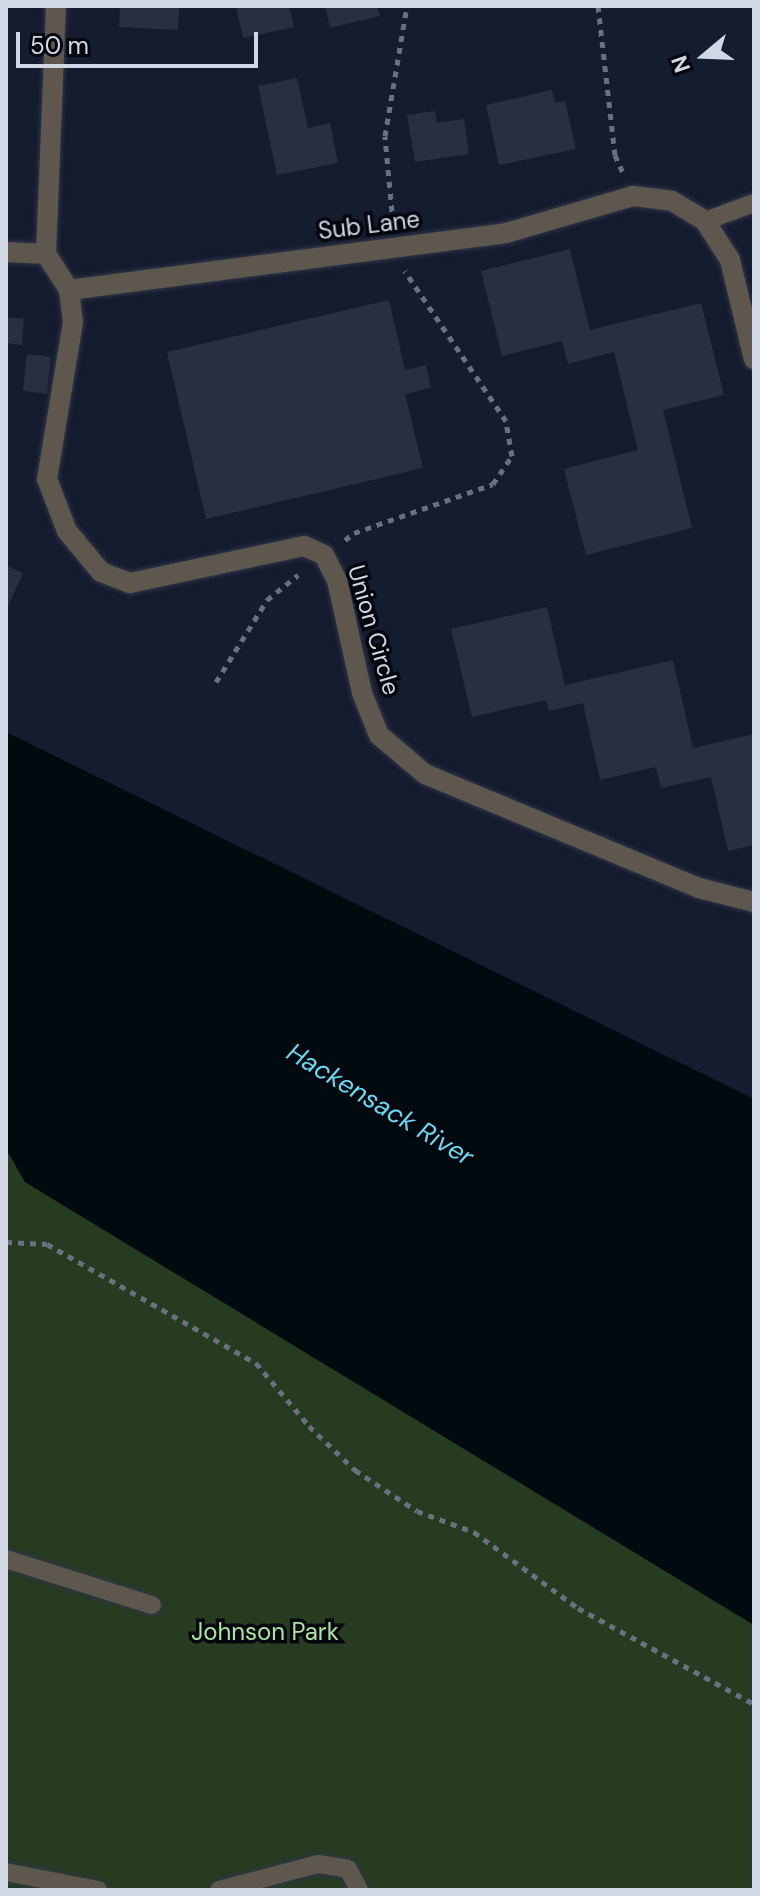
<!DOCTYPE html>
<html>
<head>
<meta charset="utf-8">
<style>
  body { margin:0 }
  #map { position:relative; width:760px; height:1896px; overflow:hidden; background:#151c2f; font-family:"DM Sans",sans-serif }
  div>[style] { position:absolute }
  .green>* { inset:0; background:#263b20 }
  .water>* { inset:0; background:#000b0f }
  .building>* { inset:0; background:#272f43 }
  .path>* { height:5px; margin-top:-2.5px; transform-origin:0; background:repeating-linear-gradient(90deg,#697080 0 6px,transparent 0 12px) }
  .roads { filter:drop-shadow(0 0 2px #2f3648) drop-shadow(0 0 2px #2f3648) }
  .lane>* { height:18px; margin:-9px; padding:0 9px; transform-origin:9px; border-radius:9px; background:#5d574e }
  .street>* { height:20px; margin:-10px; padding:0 10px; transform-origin:10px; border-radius:10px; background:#5d574e }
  span { translate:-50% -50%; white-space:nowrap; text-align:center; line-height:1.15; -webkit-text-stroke:7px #05070f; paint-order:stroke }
  .street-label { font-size:24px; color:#d1d7e4 }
  .park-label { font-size:24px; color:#ade39e }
  .water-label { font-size:26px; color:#66dbf1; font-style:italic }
  .frame { position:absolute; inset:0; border:8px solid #d1d7e4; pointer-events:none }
  .north { position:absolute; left:664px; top:16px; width:80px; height:80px; -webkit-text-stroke:6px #05070f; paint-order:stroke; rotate:251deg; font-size:22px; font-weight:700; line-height:32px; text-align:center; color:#d1d7e4 }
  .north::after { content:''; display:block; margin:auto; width:28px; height:36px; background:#d1d7e4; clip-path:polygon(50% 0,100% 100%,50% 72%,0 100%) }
  .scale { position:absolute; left:16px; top:32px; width:242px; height:36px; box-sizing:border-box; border:4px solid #d1d7e4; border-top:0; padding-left:10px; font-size:24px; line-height:28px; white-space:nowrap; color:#d1d7e4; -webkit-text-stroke:6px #05070f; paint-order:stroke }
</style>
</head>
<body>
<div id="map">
  <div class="green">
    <div style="clip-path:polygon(6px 1149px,25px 1182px,754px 1625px,754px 1890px,6px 1890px)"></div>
  </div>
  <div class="water">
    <div style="clip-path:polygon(6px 732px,754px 1099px,754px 1625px,25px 1182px,6px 1149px)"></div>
  </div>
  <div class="building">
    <div style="clip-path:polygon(120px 6px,179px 6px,178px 30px,119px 27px)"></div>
    <div style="clip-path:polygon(236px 6px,289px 6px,294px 27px,243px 38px)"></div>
    <div style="clip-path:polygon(325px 6px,377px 6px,380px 16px,330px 28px)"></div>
    <div style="clip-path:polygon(297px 78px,308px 128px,330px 123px,338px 163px,277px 175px,258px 86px)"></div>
    <div style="clip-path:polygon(552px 90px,555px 103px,565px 101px,576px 149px,499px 165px,486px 105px)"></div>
    <div style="clip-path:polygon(435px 111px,437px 123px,464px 119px,469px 154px,415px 162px,407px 115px)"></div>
    <div style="clip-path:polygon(570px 249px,590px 330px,701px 303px,724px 395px,663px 410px,692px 528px,586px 555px,564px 469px,638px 450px,614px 352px,568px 364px,562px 341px,502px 356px,481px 271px)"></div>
    <div style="clip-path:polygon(389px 300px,405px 370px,426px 365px,431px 388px,405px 394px,423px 468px,206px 519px,167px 352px)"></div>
    <div style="clip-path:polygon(6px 317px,24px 319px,22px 345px,6px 343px)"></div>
    <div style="clip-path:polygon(27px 354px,51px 357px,47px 394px,23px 391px)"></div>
    <div style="clip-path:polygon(6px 565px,23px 573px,6px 611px)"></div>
    <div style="clip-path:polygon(547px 607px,565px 685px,673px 660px,693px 748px,754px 734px,754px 845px,728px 851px,711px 777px,661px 788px,656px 767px,600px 780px,583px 703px,549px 711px,546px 700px,472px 717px,451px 629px)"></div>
  </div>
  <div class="path">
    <div style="left:598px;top:6px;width:150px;rotate:83.5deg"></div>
    <div style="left:615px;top:155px;width:20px;rotate:66deg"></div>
    <div style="left:393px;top:223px;width:87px;rotate:-95.3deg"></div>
    <div style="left:385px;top:136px;width:132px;rotate:-80.4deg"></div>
    <div style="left:345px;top:540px;width:11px;rotate:-38deg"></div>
    <div style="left:354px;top:533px;width:147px;rotate:-19.4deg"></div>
    <div style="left:493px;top:484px;width:34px;rotate:-56deg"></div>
    <div style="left:512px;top:456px;width:36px;rotate:-100deg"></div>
    <div style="left:506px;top:421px;width:181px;rotate:-124deg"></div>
    <div style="left:216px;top:682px;width:97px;rotate:-58.1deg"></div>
    <div style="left:267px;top:600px;width:40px;rotate:-39deg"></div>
    <div style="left:6px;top:1242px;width:41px;rotate:2.8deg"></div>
    <div style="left:47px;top:1244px;width:241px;rotate:29.7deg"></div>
    <div style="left:256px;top:1363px;width:82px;rotate:49.9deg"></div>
    <div style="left:309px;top:1426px;width:64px;rotate:43.7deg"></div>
    <div style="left:355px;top:1470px;width:74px;rotate:33.5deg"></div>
    <div style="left:417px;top:1511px;width:61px;rotate:20.2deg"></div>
    <div style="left:474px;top:1532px;width:129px;rotate:36.2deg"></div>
    <div style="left:578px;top:1608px;width:200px;rotate:28.6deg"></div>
  </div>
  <div class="roads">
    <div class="lane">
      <div style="left:705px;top:221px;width:52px;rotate:-20.2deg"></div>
      <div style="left:6px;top:1559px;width:153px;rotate:17.5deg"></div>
      <div style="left:6px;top:1872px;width:94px;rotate:11.1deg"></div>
      <div style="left:219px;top:1890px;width:102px;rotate:-14.7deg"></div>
      <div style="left:318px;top:1864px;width:30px;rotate:9deg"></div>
      <div style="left:348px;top:1869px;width:24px;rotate:62deg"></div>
    </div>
    <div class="street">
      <div style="left:6px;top:252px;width:40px;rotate:2.9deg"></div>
      <div style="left:46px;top:254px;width:248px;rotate:-87.7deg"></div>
      <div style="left:46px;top:254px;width:43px;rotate:57.4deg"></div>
      <div style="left:69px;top:290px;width:32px;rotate:83deg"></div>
      <div style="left:73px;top:322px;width:159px;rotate:99.4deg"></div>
      <div style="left:47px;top:479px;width:56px;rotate:69deg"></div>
      <div style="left:67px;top:531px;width:53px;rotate:50.3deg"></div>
      <div style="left:101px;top:572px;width:31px;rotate:21deg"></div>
      <div style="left:130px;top:583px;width:178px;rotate:-12deg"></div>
      <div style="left:304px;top:546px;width:22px;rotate:24deg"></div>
      <div style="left:324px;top:555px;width:28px;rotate:63deg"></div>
      <div style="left:337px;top:580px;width:116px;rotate:77.5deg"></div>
      <div style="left:362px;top:693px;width:45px;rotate:68deg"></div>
      <div style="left:379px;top:735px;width:60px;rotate:40.3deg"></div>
      <div style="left:425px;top:774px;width:297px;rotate:22.6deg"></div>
      <div style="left:699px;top:888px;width:57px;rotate:14.3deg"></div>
      <div style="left:69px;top:290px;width:441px;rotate:-7.4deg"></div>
      <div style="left:506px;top:233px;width:132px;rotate:-16.2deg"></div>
      <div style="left:633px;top:196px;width:39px;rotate:7deg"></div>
      <div style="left:672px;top:201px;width:39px;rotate:31deg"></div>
      <div style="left:705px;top:221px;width:46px;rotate:57.3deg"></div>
      <div style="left:730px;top:260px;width:102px;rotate:76.4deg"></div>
    </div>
  </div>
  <div class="street-label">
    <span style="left:369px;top:225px;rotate:-7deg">Sub Lane</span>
    <span style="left:374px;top:630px;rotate:74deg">Union Circle</span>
  </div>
  <div class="park-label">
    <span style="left:265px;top:1632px">Johnson Park</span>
  </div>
  <div class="water-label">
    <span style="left:380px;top:1105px;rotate:31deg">Hackensack River</span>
  </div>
  <div class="frame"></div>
  <div class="north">N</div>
  <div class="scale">50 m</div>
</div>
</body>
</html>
